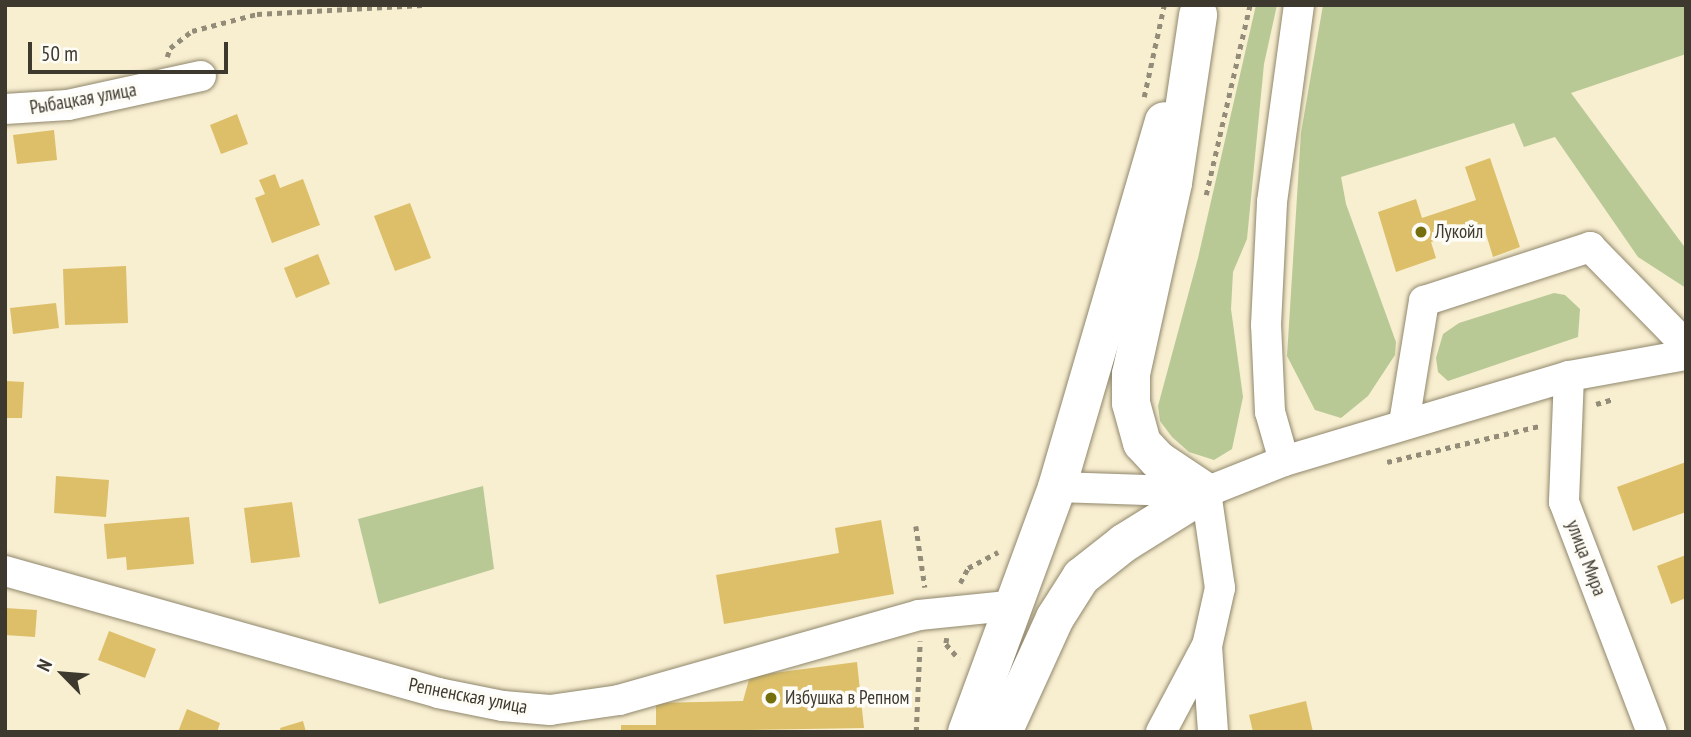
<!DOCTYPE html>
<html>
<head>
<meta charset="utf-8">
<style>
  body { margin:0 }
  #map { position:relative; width:1691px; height:737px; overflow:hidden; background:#f8eed0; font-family:"PT Sans Narrow",sans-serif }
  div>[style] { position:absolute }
  .green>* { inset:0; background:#b8c996 }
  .building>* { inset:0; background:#dcbf68 }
  .path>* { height:4.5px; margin-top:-2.25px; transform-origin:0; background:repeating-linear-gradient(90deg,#938c79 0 5px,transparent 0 10px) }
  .roads { filter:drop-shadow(0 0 2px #90876c) drop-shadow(0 0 2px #90876c) }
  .minor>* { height:30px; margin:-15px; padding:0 15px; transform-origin:15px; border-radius:15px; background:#fff }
  .highway>* { height:38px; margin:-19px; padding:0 19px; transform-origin:19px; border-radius:19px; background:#fff }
  .dots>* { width:19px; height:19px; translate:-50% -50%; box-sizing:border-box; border:4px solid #fefcf6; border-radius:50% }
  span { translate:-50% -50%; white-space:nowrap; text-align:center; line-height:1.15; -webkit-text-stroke:7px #fefcf6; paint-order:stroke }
  .street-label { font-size:19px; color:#3d392e }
  .poi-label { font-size:19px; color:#3d392e }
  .left { translate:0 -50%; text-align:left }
  .frame { position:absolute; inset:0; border:7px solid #3d392e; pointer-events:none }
  .north { position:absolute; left:28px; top:639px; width:70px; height:70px; -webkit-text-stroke:5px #fefcf6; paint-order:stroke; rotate:295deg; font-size:19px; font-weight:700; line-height:28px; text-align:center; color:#3d392e }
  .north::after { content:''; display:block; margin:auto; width:24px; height:32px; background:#3d392e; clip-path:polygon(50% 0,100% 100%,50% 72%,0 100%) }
  .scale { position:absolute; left:28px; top:42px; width:200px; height:32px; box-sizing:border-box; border:4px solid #3d392e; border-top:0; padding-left:9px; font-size:21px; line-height:24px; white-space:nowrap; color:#3d392e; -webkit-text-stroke:5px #fefcf6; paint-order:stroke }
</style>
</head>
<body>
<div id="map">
  <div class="green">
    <div style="clip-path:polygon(1256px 5px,1277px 5px,1264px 64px,1247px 239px,1233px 272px,1231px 309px,1243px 397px,1232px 449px,1214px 460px,1189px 452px,1172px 437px,1160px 421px,1158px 406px,1198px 258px)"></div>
    <div style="clip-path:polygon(1323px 5px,1686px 5px,1686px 54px,1571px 93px,1686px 249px,1686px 288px,1638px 257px,1555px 137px,1524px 147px,1514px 123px,1341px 177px,1346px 204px,1396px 342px,1395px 355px,1368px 396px,1341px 418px,1315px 410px,1287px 356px,1301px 133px)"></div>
    <div style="clip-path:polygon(1554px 293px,1565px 295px,1580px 309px,1578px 337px,1448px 381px,1438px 372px,1436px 358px,1443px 334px,1459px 323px)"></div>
    <div style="clip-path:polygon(483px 486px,494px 569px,379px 604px,358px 519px)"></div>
  </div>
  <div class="building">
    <div style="clip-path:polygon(237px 114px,248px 144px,221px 154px,210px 125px)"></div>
    <div style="clip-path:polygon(54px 130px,57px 160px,17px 164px,13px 135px)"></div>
    <div style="clip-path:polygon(1490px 158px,1520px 247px,1493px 257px,1483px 224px,1431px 242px,1436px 258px,1396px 272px,1378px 212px,1416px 199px,1422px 218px,1476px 200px,1465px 167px)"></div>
    <div style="clip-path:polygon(275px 174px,280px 188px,303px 179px,320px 225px,272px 243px,255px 198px,265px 194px,259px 180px)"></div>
    <div style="clip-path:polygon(410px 203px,431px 258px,395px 271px,374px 216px)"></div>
    <div style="clip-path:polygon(318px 254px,330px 284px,296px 298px,284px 268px)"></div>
    <div style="clip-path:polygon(126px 266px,128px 323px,65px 325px,63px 269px)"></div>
    <div style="clip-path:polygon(56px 303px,59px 328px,13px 334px,10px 308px)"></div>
    <div style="clip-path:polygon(5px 381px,24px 382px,22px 418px,5px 418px)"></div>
    <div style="clip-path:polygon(1686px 462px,1686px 512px,1633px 531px,1617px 487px)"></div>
    <div style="clip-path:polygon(56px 476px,109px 480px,106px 517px,54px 513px)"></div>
    <div style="clip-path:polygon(292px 502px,300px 557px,251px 563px,244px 508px)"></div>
    <div style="clip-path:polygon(189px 517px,194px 564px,127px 570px,126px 557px,107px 559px,104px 524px)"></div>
    <div style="clip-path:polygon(881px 520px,894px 594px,724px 624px,716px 575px,839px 553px,835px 528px)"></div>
    <div style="clip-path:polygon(1686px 555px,1686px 598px,1671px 604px,1657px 566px)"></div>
    <div style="clip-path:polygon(5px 608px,37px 610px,35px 637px,5px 635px)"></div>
    <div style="clip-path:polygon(109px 631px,156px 649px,145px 678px,98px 660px)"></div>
    <div style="clip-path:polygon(857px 662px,864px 728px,621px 732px,621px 725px,656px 725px,656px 703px,743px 701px,750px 676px)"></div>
    <div style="clip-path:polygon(1306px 701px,1313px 732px,1253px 732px,1249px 715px)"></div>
    <div style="clip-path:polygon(187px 709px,220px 723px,217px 732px,178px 732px)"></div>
    <div style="clip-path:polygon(303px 721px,306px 732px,281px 732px,280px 728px)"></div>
  </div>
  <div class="path">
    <div style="left:167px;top:57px;width:9px;rotate:-72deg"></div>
    <div style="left:170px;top:48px;width:28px;rotate:-38deg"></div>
    <div style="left:192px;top:31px;width:67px;rotate:-14.7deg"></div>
    <div style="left:257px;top:14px;width:166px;rotate:-3.1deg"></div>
    <div style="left:1144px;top:97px;width:94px;rotate:-77.7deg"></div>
    <div style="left:1206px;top:195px;width:195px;rotate:-77deg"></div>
    <div style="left:1596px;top:404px;width:19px;rotate:-16deg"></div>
    <div style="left:1387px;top:462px;width:156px;rotate:-13.3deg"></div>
    <div style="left:916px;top:526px;width:62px;rotate:81.6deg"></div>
    <div style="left:960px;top:583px;width:17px;rotate:-62deg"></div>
    <div style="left:968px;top:568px;width:34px;rotate:-28deg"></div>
    <div style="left:947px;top:638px;width:6px;rotate:99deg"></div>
    <div style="left:946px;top:644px;width:20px;rotate:49deg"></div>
    <div style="left:916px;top:732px;width:91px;rotate:-87.5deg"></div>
  </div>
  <div class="roads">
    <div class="minor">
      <div style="left:5px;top:109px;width:63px;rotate:-3.6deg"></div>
      <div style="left:68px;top:105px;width:136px;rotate:-12.3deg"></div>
      <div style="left:1569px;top:376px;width:126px;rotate:92.3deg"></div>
      <div style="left:1564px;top:502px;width:246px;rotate:69.1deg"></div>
      <div style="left:1404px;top:423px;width:124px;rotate:-80.7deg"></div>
      <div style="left:1424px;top:301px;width:175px;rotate:-18deg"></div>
      <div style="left:1590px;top:247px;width:137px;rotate:45.6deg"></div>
      <div style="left:1284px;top:461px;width:51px;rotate:-105.9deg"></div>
      <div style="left:1270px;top:412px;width:87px;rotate:-92.6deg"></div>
      <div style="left:1266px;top:325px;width:123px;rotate:-87.2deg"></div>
      <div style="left:1272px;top:202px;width:199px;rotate:-82.2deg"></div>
      <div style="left:1057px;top:487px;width:149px;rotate:1.9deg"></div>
      <div style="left:1206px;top:492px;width:84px;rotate:-21.7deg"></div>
      <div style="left:1284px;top:461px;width:297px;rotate:-16.6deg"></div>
      <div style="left:1569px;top:376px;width:119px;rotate:-10.2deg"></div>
      <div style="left:1206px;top:492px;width:97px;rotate:81.7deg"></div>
      <div style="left:1220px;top:588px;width:59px;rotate:102.6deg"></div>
      <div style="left:1207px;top:646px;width:86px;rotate:86deg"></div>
      <div style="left:5px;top:571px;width:450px;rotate:15.7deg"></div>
      <div style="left:438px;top:693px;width:66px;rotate:11.3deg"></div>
      <div style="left:503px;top:706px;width:47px;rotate:4.9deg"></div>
      <div style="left:550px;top:710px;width:70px;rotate:-8.2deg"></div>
      <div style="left:619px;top:700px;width:312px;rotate:-15.8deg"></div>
      <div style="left:919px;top:615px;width:99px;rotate:-5.8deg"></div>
      <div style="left:1161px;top:732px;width:96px;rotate:-62.1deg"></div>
    </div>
    <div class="highway">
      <div style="left:967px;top:732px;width:261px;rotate:-69.8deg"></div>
      <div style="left:1057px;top:487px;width:381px;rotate:-73.7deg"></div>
      <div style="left:1003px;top:732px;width:125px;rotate:-65.5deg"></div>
      <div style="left:1055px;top:618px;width:49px;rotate:-57.6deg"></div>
      <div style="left:1081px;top:577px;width:55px;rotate:-38.3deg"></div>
      <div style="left:1124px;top:543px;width:97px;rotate:-31.9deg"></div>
      <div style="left:1206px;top:492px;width:58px;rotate:-146.3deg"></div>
      <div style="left:1158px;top:460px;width:23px;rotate:-133deg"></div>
      <div style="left:1142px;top:443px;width:41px;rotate:-105.4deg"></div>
      <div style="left:1131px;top:403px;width:29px;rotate:-90deg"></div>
      <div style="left:1131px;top:374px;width:196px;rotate:-77.6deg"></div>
      <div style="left:1173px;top:183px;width:170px;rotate:-81.5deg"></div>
    </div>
  </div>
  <div class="dots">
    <div style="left:1421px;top:232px;background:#746e0c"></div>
    <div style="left:771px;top:698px;background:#746e0c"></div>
  </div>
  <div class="street-label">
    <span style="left:83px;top:99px;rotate:-10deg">Рыбацкая улица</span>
    <span style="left:1586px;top:558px;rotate:69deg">улица Мира</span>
    <span style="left:468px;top:696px;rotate:11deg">Репненская улица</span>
  </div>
  <div class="poi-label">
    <span class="left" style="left:1435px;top:232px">Лукойл</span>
    <span class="left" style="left:785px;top:698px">Избушка в Репном</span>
  </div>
  <div class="frame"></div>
  <div class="north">N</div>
  <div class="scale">50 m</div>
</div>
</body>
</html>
